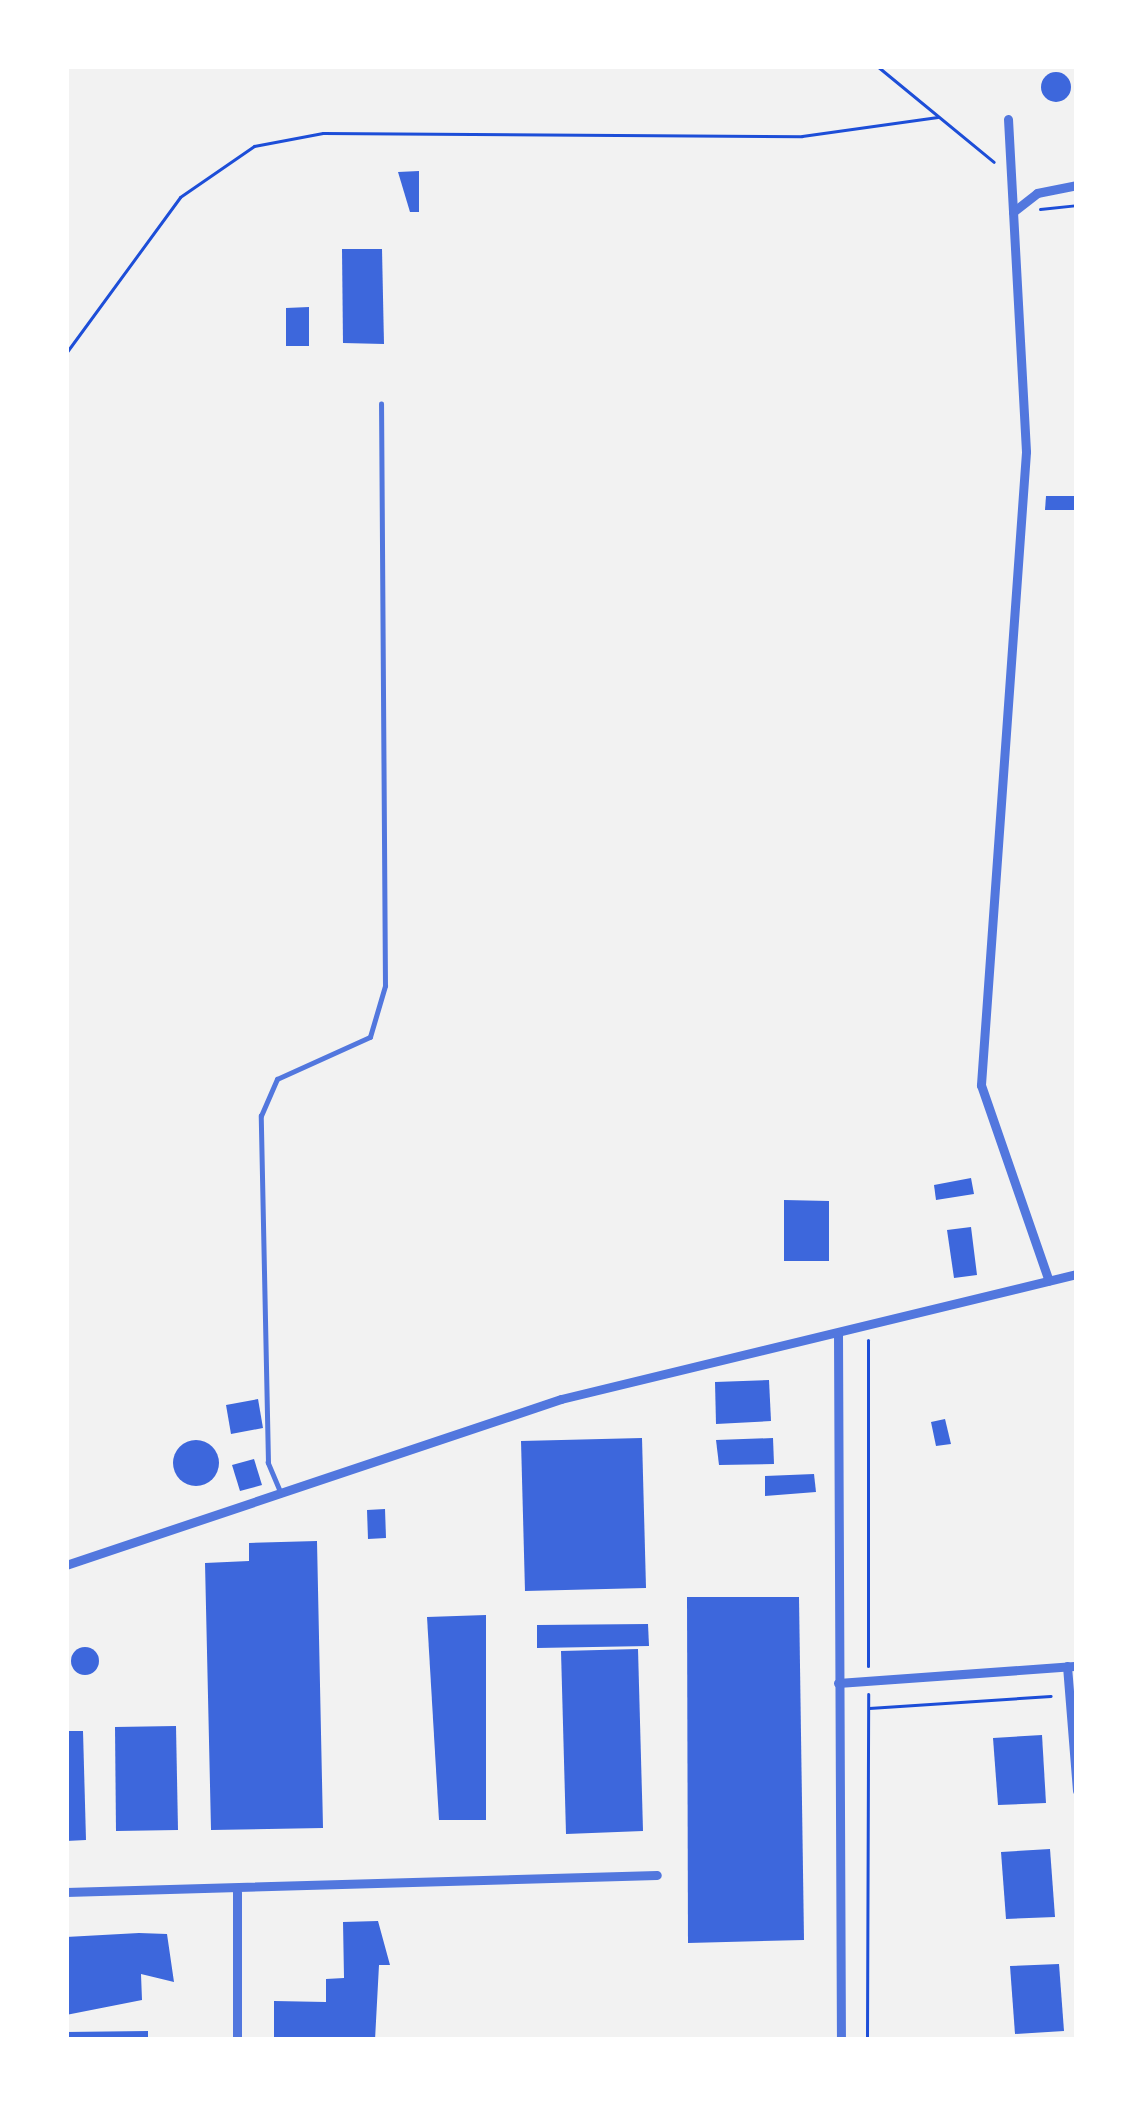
<!DOCTYPE html>
<html>
<head>
<meta charset="utf-8">
<style>
  body { margin:0 }
  #map { position:relative; width:1143px; height:2106px; overflow:hidden; background:#f2f2f2; font-family:"PT Serif",serif }
  div>[style] { position:absolute }
  .building>* { inset:0; background:#3d67dc }
  .round { border-radius:50% }
  .path>* { height:3px; margin:-1.5px; padding:0 1.5px; transform-origin:1.5px; border-radius:1.5px; background:#1d4ed8 }
  .service>* { height:4.5px; margin:-2.25px; padding:0 2.25px; transform-origin:2.25px; border-radius:2.25px; background:#5277de }
  .minor>* { height:9px; margin:-4.5px; padding:0 4.5px; transform-origin:4.5px; border-radius:4.5px; background:#5277de }
  span { translate:-50% -50%; white-space:nowrap; text-align:center; line-height:1.15; -webkit-text-stroke:12px #fff; paint-order:stroke }
  .frame { position:absolute; inset:0; border:69px solid #fff; pointer-events:none }
</style>
</head>
<body>
<div id="map">
  <div class="building">
    <div class="round" style="left:1041px;top:72px;width:30px;height:30px"></div>
    <div style="clip-path:polygon(419px 171px,419px 212px,410px 212px,398px 172px)"></div>
    <div style="clip-path:polygon(342px 249px,382px 249px,384px 344px,343px 343px)"></div>
    <div style="clip-path:polygon(309px 307px,309px 346px,286px 346px,286px 308px)"></div>
    <div style="clip-path:polygon(1046px 496px,1076px 496px,1076px 510px,1045px 510px)"></div>
    <div style="clip-path:polygon(971px 1178px,974px 1194px,936px 1200px,934px 1185px)"></div>
    <div style="clip-path:polygon(784px 1200px,829px 1201px,829px 1261px,784px 1261px)"></div>
    <div style="clip-path:polygon(971px 1227px,977px 1275px,954px 1278px,947px 1230px)"></div>
    <div style="clip-path:polygon(769px 1380px,771px 1421px,716px 1424px,715px 1382px)"></div>
    <div style="clip-path:polygon(258px 1399px,263px 1428px,231px 1434px,226px 1405px)"></div>
    <div style="clip-path:polygon(945px 1419px,951px 1444px,936px 1446px,931px 1422px)"></div>
    <div style="clip-path:polygon(642px 1438px,646px 1588px,525px 1591px,521px 1441px)"></div>
    <div style="clip-path:polygon(773px 1438px,774px 1464px,719px 1465px,716px 1440px)"></div>
    <div class="round" style="left:173px;top:1440px;width:46px;height:46px"></div>
    <div style="clip-path:polygon(254px 1459px,262px 1485px,240px 1491px,232px 1465px)"></div>
    <div style="clip-path:polygon(814px 1474px,816px 1492px,765px 1496px,765px 1476px)"></div>
    <div style="clip-path:polygon(385px 1509px,386px 1538px,368px 1539px,367px 1510px)"></div>
    <div style="clip-path:polygon(317px 1541px,323px 1828px,211px 1830px,205px 1563px,249px 1561px,249px 1543px)"></div>
    <div style="clip-path:polygon(687px 1597px,799px 1597px,804px 1940px,688px 1943px)"></div>
    <div style="clip-path:polygon(486px 1615px,486px 1820px,439px 1820px,427px 1617px)"></div>
    <div style="clip-path:polygon(648px 1624px,649px 1646px,537px 1648px,537px 1625px)"></div>
    <div class="round" style="left:71px;top:1647px;width:28px;height:28px"></div>
    <div style="clip-path:polygon(638px 1649px,643px 1831px,566px 1834px,561px 1651px)"></div>
    <div style="clip-path:polygon(176px 1726px,178px 1830px,116px 1831px,115px 1727px)"></div>
    <div style="clip-path:polygon(66px 1731px,83px 1731px,86px 1840px,66px 1841px)"></div>
    <div style="clip-path:polygon(1042px 1735px,1046px 1803px,998px 1805px,993px 1738px)"></div>
    <div style="clip-path:polygon(1050px 1849px,1055px 1917px,1006px 1919px,1001px 1852px)"></div>
    <div style="clip-path:polygon(378px 1921px,390px 1965px,379px 1965px,375px 2040px,274px 2040px,274px 2001px,326px 2002px,326px 1979px,344px 1978px,343px 1922px)"></div>
    <div style="clip-path:polygon(139px 1933px,167px 1934px,174px 1982px,141px 1974px,142px 2000px,66px 2015px,66px 1937px)"></div>
    <div style="clip-path:polygon(1059px 1964px,1064px 2031px,1015px 2034px,1010px 1966px)"></div>
    <div style="clip-path:polygon(148px 2031px,148px 2040px,66px 2040px,66px 2032px)"></div>
  </div>
  <div class="path">
    <div style="left:877px;top:66px;width:151px;rotate:39.4deg"></div>
    <div style="left:1040px;top:209px;width:37px;rotate:-6deg"></div>
    <div style="left:66px;top:353px;width:193px;rotate:-53.8deg"></div>
    <div style="left:180px;top:197px;width:90px;rotate:-34.6deg"></div>
    <div style="left:254px;top:146px;width:70px;rotate:-10.7deg"></div>
    <div style="left:323px;top:133px;width:479px;rotate:0.4deg"></div>
    <div style="left:802px;top:136px;width:137px;rotate:-8deg"></div>
    <div style="left:868px;top:1340px;width:326px;rotate:90deg"></div>
    <div style="left:869px;top:1708px;width:182px;rotate:-3.8deg"></div>
    <div style="left:867px;top:2040px;width:346px;rotate:-89.8deg"></div>
  </div>
  <div class="service">
    <div style="left:281px;top:1494px;width:34px;rotate:-113deg"></div>
    <div style="left:268px;top:1463px;width:347px;rotate:-91.2deg"></div>
    <div style="left:261px;top:1116px;width:40px;rotate:-66.6deg"></div>
    <div style="left:277px;top:1079px;width:102px;rotate:-24.3deg"></div>
    <div style="left:370px;top:1037px;width:53px;rotate:-73.6deg"></div>
    <div style="left:385px;top:986px;width:582px;rotate:-90.39deg"></div>
  </div>
  <div class="minor">
    <div style="left:1008px;top:119px;width:333px;rotate:86.9deg"></div>
    <div style="left:1026px;top:452px;width:635px;rotate:94.07deg"></div>
    <div style="left:981px;top:1085px;width:207px;rotate:70.9deg"></div>
    <div style="left:1013px;top:212px;width:31px;rotate:-38deg"></div>
    <div style="left:1037px;top:193px;width:41px;rotate:-11.3deg"></div>
    <div style="left:838px;top:1333px;width:707px;rotate:89.76deg"></div>
    <div style="left:66px;top:1565px;width:522px;rotate:-18.54deg"></div>
    <div style="left:561px;top:1399px;width:531px;rotate:-13.62deg"></div>
    <div style="left:1067px;top:1666px;width:125px;rotate:85.4deg"></div>
    <div style="left:838px;top:1683px;width:240px;rotate:-4.1deg"></div>
    <div style="left:66px;top:1892px;width:591px;rotate:-1.65deg"></div>
    <div style="left:237px;top:2040px;width:148px;rotate:-90deg"></div>
  </div>
  <div class="frame"></div>
</div>
</body>
</html>
